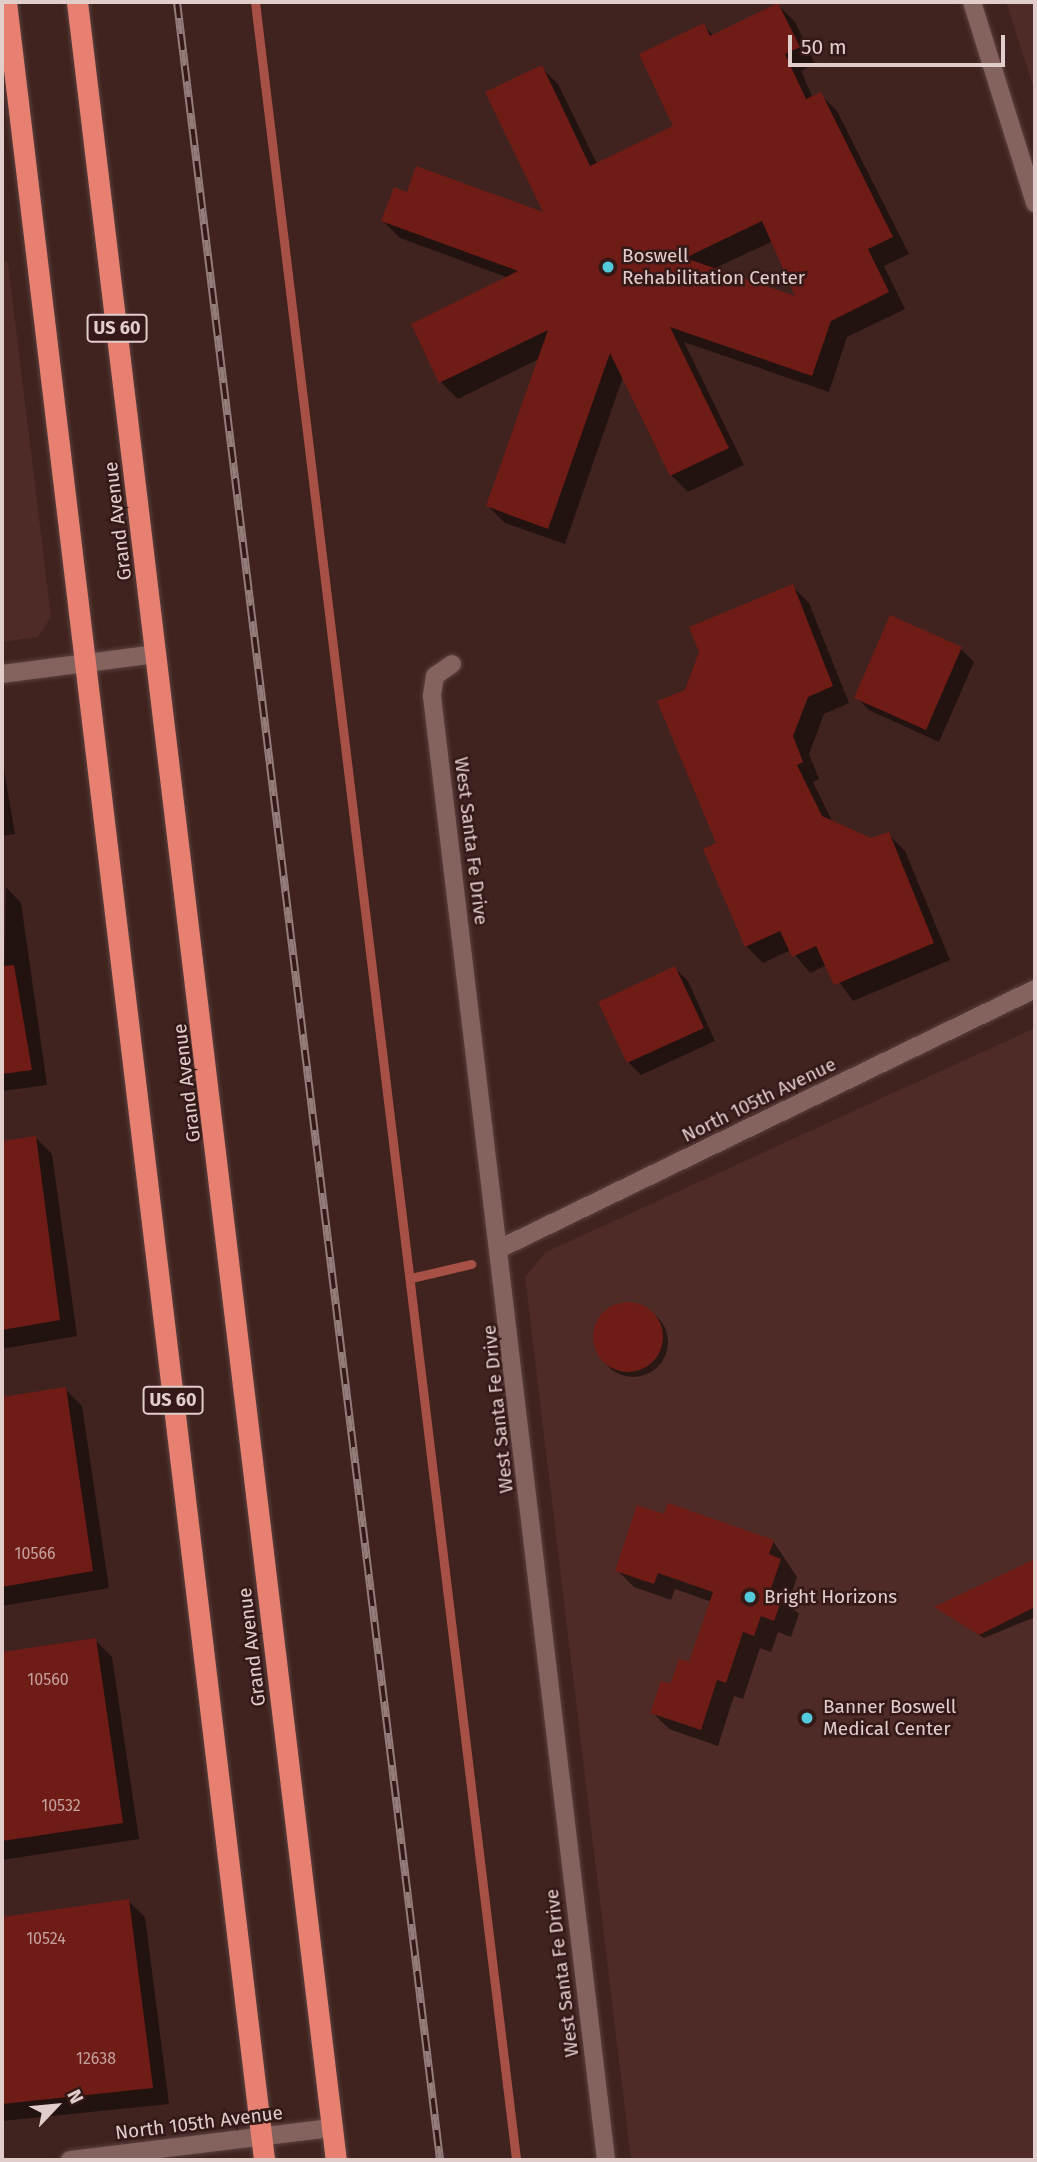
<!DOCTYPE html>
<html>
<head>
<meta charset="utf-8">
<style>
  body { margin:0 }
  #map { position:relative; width:1037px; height:2162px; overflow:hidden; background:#40231f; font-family:"Fira Sans",sans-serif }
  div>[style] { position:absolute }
  .built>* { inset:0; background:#4e2b26 }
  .shadow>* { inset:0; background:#0007 }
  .round { border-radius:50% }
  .stream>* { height:9px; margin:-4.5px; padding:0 4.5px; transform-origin:4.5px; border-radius:4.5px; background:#a75045 }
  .building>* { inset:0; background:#6f1c16 }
  .roads { filter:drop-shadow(0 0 2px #5a413e) drop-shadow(0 0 2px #5a413e) }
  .street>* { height:18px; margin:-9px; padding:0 9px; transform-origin:9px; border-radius:9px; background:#84625d }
  .highway>* { height:21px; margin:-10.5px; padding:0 10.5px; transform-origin:10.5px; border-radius:10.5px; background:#e88072 }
  .rail>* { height:8px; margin-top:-4px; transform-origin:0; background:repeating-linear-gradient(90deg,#351916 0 16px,#947c79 0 32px); box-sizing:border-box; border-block:2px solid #947c79 }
  .dots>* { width:19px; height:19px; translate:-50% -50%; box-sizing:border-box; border:4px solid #351916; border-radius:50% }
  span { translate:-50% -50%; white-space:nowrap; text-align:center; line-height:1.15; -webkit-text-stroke:5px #351916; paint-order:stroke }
  .number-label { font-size:16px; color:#c4a19d }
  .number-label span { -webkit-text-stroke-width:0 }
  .shield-label span { padding:2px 5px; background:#351916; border:2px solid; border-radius:5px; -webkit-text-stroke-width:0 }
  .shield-label { font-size:18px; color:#e1cdca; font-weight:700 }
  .poi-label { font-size:19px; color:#e1cdca }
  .left { translate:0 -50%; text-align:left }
  .street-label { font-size:19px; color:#e1cdca }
  .frame { position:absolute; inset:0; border:4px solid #e1cdca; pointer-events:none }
  .north { position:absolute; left:21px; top:2071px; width:70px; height:70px; -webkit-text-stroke:5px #351916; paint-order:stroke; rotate:64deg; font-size:19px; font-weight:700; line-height:28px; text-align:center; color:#e1cdca }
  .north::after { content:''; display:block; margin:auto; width:24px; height:32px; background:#e1cdca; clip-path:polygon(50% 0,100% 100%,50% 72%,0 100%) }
  .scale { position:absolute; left:788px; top:35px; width:217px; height:32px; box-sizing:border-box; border:4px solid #e1cdca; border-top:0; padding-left:9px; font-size:21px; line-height:24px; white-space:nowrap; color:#e1cdca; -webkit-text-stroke:5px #351916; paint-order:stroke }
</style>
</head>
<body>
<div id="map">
  <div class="built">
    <div style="clip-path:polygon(1006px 2px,1035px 2px,1035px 92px,1009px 11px)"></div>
    <div style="clip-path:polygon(2px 259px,8px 263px,51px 617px,38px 637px,2px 642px)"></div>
    <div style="clip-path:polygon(1035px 1028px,1035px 2160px,631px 2160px,525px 1277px,546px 1252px)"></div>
  </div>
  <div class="shadow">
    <div style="clip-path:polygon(evenodd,778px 5px,795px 22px,815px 64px,801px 71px,813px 98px,820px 94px,837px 111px,909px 254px,884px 266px,905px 309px,847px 337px,829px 392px,684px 342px,744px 465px,688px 492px,671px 475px,623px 377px,565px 544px,505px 523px,488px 506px,539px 359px,458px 399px,441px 382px,509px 278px,400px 238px,383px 221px,408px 194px,547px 215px,541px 67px,558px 84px,597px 164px,676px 127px,703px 25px,714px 36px,778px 5px,773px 241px,798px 299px,713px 269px,773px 241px)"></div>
    <div style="clip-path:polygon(792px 586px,809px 603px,849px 703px,824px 714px,809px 754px,819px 779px,813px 782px,833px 823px,871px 840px,888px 834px,905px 851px,950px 960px,853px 1001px,827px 965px,810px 973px,791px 950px,763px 963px,746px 946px,686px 691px)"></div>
    <div style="clip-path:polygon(961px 649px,974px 662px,939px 742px,869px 710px,856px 697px)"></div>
    <div style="clip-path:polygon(2px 758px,15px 834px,2px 836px)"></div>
    <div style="clip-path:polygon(6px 887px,21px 903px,47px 1085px,2px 1091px)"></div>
    <div style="clip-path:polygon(675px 968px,688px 981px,715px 1041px,641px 1075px,628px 1062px)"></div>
    <div style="clip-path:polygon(35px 1137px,52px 1154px,77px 1336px,2px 1349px,2px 1142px)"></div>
    <div class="round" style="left:598px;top:1307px;width:70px;height:70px"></div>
    <div style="clip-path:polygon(65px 1389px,82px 1406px,109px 1588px,2px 1606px,2px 1398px)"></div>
    <div style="clip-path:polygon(665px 1516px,773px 1541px,797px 1577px,788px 1604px,799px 1614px,791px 1637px,778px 1632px,771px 1652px,760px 1648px,743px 1699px,734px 1696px,718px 1746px,669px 1729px,652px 1712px,690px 1665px,712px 1602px,675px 1589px,671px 1600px,634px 1587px,617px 1570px)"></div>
    <div style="clip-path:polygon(1035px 1561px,1035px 1617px,984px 1638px,937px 1608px)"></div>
    <div style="clip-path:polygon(95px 1640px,112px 1657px,139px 1839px,2px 1860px,2px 1654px)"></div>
    <div style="clip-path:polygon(128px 1901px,145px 1917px,169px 2104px,2px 2121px,2px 1919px)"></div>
  </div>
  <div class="stream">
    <div style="left:255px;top:2px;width:2174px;rotate:83.1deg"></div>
    <div style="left:411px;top:1278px;width:62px;rotate:-13.1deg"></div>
  </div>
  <div class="building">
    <div style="clip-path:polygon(evenodd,778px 3px,800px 47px,785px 54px,806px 99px,821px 92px,893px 237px,868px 249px,889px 292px,831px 321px,812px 376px,670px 327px,729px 448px,670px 476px,610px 353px,548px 529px,486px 506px,548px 330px,439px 383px,411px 324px,518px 271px,381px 221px,394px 187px,407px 192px,416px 166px,543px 212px,485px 92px,542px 65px,590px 166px,673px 126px,639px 54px,704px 23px,710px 36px,778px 3px,762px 221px,795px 296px,685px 258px,762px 221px)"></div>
    <div style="clip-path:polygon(793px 584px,833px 686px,808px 697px,793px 736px,803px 762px,797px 765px,822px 816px,871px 838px,889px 832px,934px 943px,834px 985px,816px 946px,792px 957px,780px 931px,745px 947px,703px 849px,716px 843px,657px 701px,685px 690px,699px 652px,689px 627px)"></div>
    <div style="clip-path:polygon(890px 615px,962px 647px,926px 730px,854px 698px)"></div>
    <div style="clip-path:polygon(14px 965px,32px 1070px,2px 1074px,2px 966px)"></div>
    <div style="clip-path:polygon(675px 966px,704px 1028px,627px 1063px,598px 1002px)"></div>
    <div style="clip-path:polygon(36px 1136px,60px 1320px,2px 1330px,2px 1141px)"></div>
    <div class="round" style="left:593px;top:1302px;width:70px;height:70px"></div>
    <div style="clip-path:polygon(66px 1387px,93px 1571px,2px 1587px,2px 1397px)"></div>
    <div style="clip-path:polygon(668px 1503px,774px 1540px,769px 1554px,781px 1559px,770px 1591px,783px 1596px,774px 1621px,761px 1616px,754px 1636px,743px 1632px,726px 1683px,717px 1680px,701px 1730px,650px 1713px,661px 1681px,670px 1684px,679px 1659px,689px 1662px,713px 1592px,658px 1573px,654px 1584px,615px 1571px,637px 1505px,664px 1514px)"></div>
    <div style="clip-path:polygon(1035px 1559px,1035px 1607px,979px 1635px,934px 1607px)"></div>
    <div style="clip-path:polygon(96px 1638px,123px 1823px,2px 1841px,2px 1652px)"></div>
    <div style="clip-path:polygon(129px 1899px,153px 2088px,2px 2104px,2px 1917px)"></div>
  </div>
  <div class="roads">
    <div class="street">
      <div style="left:972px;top:2px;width:211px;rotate:72.6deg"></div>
      <div style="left:452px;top:664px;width:21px;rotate:145deg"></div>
      <div style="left:435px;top:676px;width:20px;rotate:99deg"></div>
      <div style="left:432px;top:696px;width:1474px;rotate:83.22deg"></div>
      <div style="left:2px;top:674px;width:156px;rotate:-7.4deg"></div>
      <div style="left:501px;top:1248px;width:593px;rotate:-25.87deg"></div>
      <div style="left:70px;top:2160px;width:264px;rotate:-7deg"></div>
    </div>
    <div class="highway">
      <div style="left:6px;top:2px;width:2173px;rotate:83.18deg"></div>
      <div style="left:77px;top:2px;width:2173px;rotate:83.16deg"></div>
    </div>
  </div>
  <div class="rail">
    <div style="left:177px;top:2px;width:2174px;rotate:83.05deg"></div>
  </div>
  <div class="dots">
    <div style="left:608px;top:267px;background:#53cadc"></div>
    <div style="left:750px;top:1597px;background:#53cadc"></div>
    <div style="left:807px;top:1718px;background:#53cadc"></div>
  </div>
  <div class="number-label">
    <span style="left:35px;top:1554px">10566</span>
    <span style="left:48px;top:1680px">10560</span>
    <span style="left:61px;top:1806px">10532</span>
    <span style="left:46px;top:1939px">10524</span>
    <span style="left:96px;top:2059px">12638</span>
  </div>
  <div class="shield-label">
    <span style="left:117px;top:328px">US 60</span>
    <span style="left:173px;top:1400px">US 60</span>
  </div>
  <div class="poi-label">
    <span class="left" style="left:622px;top:267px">Boswell<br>Rehabilitation Center</span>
    <span class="left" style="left:764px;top:1597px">Bright Horizons</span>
    <span class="left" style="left:823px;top:1718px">Banner Boswell<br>Medical Center</span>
  </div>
  <div class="street-label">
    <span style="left:118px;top:521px;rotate:-97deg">Grand Avenue</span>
    <span style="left:471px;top:841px;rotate:83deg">West Santa Fe Drive</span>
    <span style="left:187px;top:1083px;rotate:-97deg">Grand Avenue</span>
    <span style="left:759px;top:1100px;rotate:-26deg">North 105th Avenue</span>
    <span style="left:498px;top:1409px;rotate:-96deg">West Santa Fe Drive</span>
    <span style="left:252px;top:1647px;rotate:-97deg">Grand Avenue</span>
    <span style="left:562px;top:1973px;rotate:-97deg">West Santa Fe Drive</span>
    <span style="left:199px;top:2123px;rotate:-7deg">North 105th Avenue</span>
  </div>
  <div class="frame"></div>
  <div class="north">N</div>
  <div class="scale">50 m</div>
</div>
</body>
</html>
